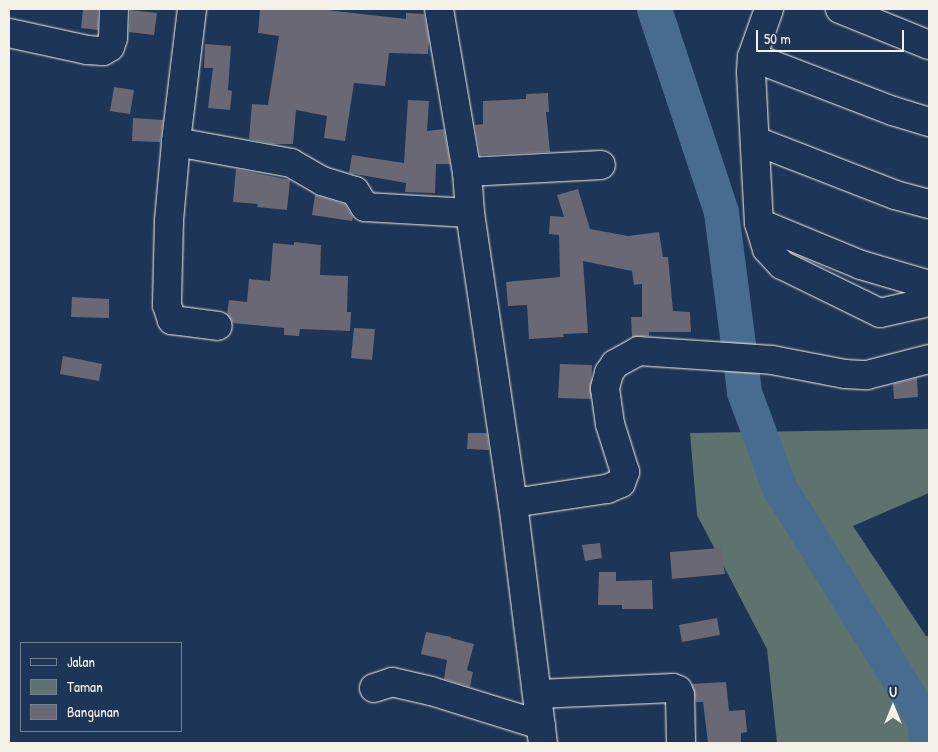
<!DOCTYPE html>
<html>
<head>
<meta charset="utf-8">
<style>
  body { margin:0 }
  #map { position:relative; width:938px; height:752px; overflow:hidden; background:#1d3557; font-family:"Patrick Hand",sans-serif }
  div>[style] { position:absolute }
  .green>* { inset:0; background:#5c736e }
  .river>* { height:35px; margin:-17.5px; padding:0 17.5px; transform-origin:17.5px; border-radius:17.5px; background:#486c90 }
  .building>* { inset:0; background:#6a6874 }
  .roads { filter:drop-shadow(0 0 1px #f4f1e8) drop-shadow(0 0 1px #f4f1e8) }
  .minor>* { height:28px; margin:-14px; padding:0 14px; transform-origin:14px; border-radius:14px; background:#1d3557 }
  span { translate:-50% -50%; white-space:nowrap; text-align:center; line-height:1.15; -webkit-text-stroke:4px #1d3557; paint-order:stroke }
  .frame { position:absolute; inset:0; border:10px solid #f4f1e8; pointer-events:none }
  .legend { position:absolute; left:20px; top:642px; width:162px; height:90px; box-sizing:border-box; background:#1d3557; border:1px solid #738091; margin:0; padding:6px 9px; list-style:none; font-size:15px; color:#f4f1e8 }
  .legend li { display:flex; align-items:center; gap:10px; height:25px }
  .legend b { width:25px; border:1px solid #738091 }
  .north { position:absolute; left:868px; top:682px; width:50px; height:50px; -webkit-text-stroke:4px #1d3557; paint-order:stroke; rotate:0deg; font-size:14px; font-weight:700; line-height:20px; text-align:center; color:#f4f1e8 }
  .north::after { content:''; display:block; margin:auto; width:18px; height:22px; background:#f4f1e8; clip-path:polygon(50% 0,100% 100%,50% 72%,0 100%) }
  .scale { position:absolute; left:756px; top:30px; width:148px; height:22px; box-sizing:border-box; border:2px solid #f4f1e8; border-top:0; padding-left:6px; font-size:15px; line-height:18px; white-space:nowrap; color:#f4f1e8; -webkit-text-stroke:4px #1d3557; paint-order:stroke }
</style>
</head>
<body>
<div id="map">
  <div class="green">
    <div style="clip-path:polygon(929px 429px,929px 493px,853px 526px,926px 636px,929px 636px,929px 743px,777px 743px,767px 649px,697px 515px,690px 433px)"></div>
  </div>
  <div class="river">
    <div style="left:654px;top:9px;width:214px;rotate:71.7deg"></div>
    <div style="left:721px;top:212px;width:181px;rotate:82.7deg"></div>
    <div style="left:744px;top:392px;width:101px;rotate:69.8deg"></div>
    <div style="left:779px;top:487px;width:274px;rotate:58.1deg"></div>
    <div style="left:924px;top:720px;width:23px;rotate:83deg"></div>
  </div>
  <div class="building">
    <div style="clip-path:polygon(83px 9px,98px 9px,98px 30px,81px 28px)"></div>
    <div style="clip-path:polygon(260px 9px,318px 9px,406px 19px,406px 13px,424px 14px,429px 40px,428px 54px,389px 53px,385px 86px,354px 83px,345px 141px,324px 138px,327px 116px,296px 110px,293px 144px,272px 144px,249px 139px,252px 104px,268px 105px,279px 36px,258px 33px)"></div>
    <div style="clip-path:polygon(130px 10px,157px 13px,154px 35px,129px 32px)"></div>
    <div style="clip-path:polygon(205px 44px,231px 46px,228px 90px,232px 91px,230px 110px,208px 108px,213px 68px,204px 68px)"></div>
    <div style="clip-path:polygon(114px 87px,134px 90px,130px 114px,110px 111px)"></div>
    <div style="clip-path:polygon(548px 93px,549px 112px,546px 112px,550px 152px,480px 155px,475px 125px,483px 124px,483px 101px,526px 99px,526px 94px)"></div>
    <div style="clip-path:polygon(408px 100px,429px 101px,427px 131px,444px 129px,450px 164px,436px 164px,435px 193px,405px 192px,406px 183px,349px 173px,352px 155px,404px 163px)"></div>
    <div style="clip-path:polygon(133px 118px,163px 120px,160px 142px,132px 141px)"></div>
    <div style="clip-path:polygon(236px 169px,290px 180px,287px 210px,257px 207px,258px 204px,233px 202px)"></div>
    <div style="clip-path:polygon(578px 189px,590px 229px,628px 236px,659px 232px,663px 257px,668px 257px,673px 311px,690px 312px,691px 332px,649px 332px,649px 336px,632px 337px,631px 317px,642px 317px,642px 284px,634px 285px,632px 271px,583px 261px,588px 333px,563px 334px,564px 337px,529px 339px,527px 305px,508px 306px,506px 282px,560px 277px,559px 235px,549px 234px,550px 216px,564px 217px,557px 195px)"></div>
    <div style="clip-path:polygon(315px 195px,345px 204px,353px 217px,352px 221px,312px 215px)"></div>
    <div style="clip-path:polygon(294px 242px,321px 245px,320px 275px,348px 276px,347px 312px,351px 312px,350px 331px,300px 329px,299px 336px,284px 335px,284px 328px,233px 323px,227px 314px,229px 300px,247px 302px,249px 279px,270px 281px,273px 243px,294px 245px)"></div>
    <div style="clip-path:polygon(72px 297px,109px 299px,109px 318px,71px 317px)"></div>
    <div style="clip-path:polygon(354px 328px,375px 329px,372px 360px,351px 358px)"></div>
    <div style="clip-path:polygon(63px 356px,102px 364px,99px 381px,60px 374px)"></div>
    <div style="clip-path:polygon(560px 364px,592px 365px,591px 399px,558px 398px)"></div>
    <div style="clip-path:polygon(917px 378px,918px 397px,894px 399px,893px 384px)"></div>
    <div style="clip-path:polygon(468px 433px,487px 433px,489px 450px,467px 449px)"></div>
    <div style="clip-path:polygon(600px 543px,602px 558px,585px 561px,582px 545px)"></div>
    <div style="clip-path:polygon(721px 548px,725px 574px,672px 579px,670px 552px)"></div>
    <div style="clip-path:polygon(599px 572px,616px 572px,616px 581px,652px 580px,653px 609px,622px 609px,622px 605px,598px 605px)"></div>
    <div style="clip-path:polygon(717px 618px,720px 635px,682px 642px,679px 625px)"></div>
    <div style="clip-path:polygon(426px 632px,451px 637px,451px 638px,474px 644px,467px 670px,473px 672px,470px 687px,444px 679px,447px 660px,421px 654px)"></div>
    <div style="clip-path:polygon(726px 682px,729px 711px,745px 710px,747px 732px,741px 733px,741px 743px,708px 743px,703px 702px,696px 702px,692px 684px)"></div>
  </div>
  <div class="roads">
    <div class="minor">
      <div style="left:192px;top:9px;width:134px;rotate:96.9deg"></div>
      <div style="left:176px;top:142px;width:79px;rotate:95.1deg"></div>
      <div style="left:169px;top:221px;width:84px;rotate:91.4deg"></div>
      <div style="left:167px;top:305px;width:16px;rotate:72deg"></div>
      <div style="left:172px;top:320px;width:46px;rotate:7.4deg"></div>
      <div style="left:439px;top:9px;width:165px;rotate:80.3deg"></div>
      <div style="left:467px;top:172px;width:41px;rotate:85.8deg"></div>
      <div style="left:470px;top:213px;width:293px;rotate:81.6deg"></div>
      <div style="left:513px;top:503px;width:242px;rotate:82.9deg"></div>
      <div style="left:769px;top:9px;width:51px;rotate:109.5deg"></div>
      <div style="left:752px;top:57px;width:15px;rotate:94deg"></div>
      <div style="left:751px;top:72px;width:151px;rotate:87deg"></div>
      <div style="left:759px;top:223px;width:27px;rotate:73deg"></div>
      <div style="left:767px;top:249px;width:22px;rotate:47deg"></div>
      <div style="left:782px;top:265px;width:109px;rotate:26.1deg"></div>
      <div style="left:880px;top:313px;width:50px;rotate:-12.7deg"></div>
      <div style="left:840px;top:9px;width:96px;rotate:22deg"></div>
      <div style="left:9px;top:33px;width:80px;rotate:12.3deg"></div>
      <div style="left:87px;top:50px;width:16px;rotate:4deg"></div>
      <div style="left:103px;top:51px;width:8px;rotate:-30deg"></div>
      <div style="left:110px;top:47px;width:9px;rotate:-72deg"></div>
      <div style="left:113px;top:38px;width:29px;rotate:-88deg"></div>
      <div style="left:752px;top:57px;width:151px;rotate:21deg"></div>
      <div style="left:893px;top:111px;width:38px;rotate:17deg"></div>
      <div style="left:756px;top:141px;width:149px;rotate:21.2deg"></div>
      <div style="left:895px;top:195px;width:35px;rotate:15deg"></div>
      <div style="left:176px;top:142px;width:117px;rotate:10.3deg"></div>
      <div style="left:291px;top:163px;width:36px;rotate:30deg"></div>
      <div style="left:322px;top:181px;width:34px;rotate:17deg"></div>
      <div style="left:355px;top:191px;width:19px;rotate:58deg"></div>
      <div style="left:365px;top:207px;width:105px;rotate:3.3deg"></div>
      <div style="left:467px;top:172px;width:134px;rotate:-3deg"></div>
      <div style="left:759px;top:223px;width:110px;rotate:22.4deg"></div>
      <div style="left:861px;top:265px;width:71px;rotate:16.4deg"></div>
      <div style="left:513px;top:503px;width:95px;rotate:-8.5deg"></div>
      <div style="left:607px;top:489px;width:15px;rotate:-23deg"></div>
      <div style="left:621px;top:483px;width:12px;rotate:-70deg"></div>
      <div style="left:625px;top:472px;width:50px;rotate:-107.4deg"></div>
      <div style="left:610px;top:424px;width:36px;rotate:-98deg"></div>
      <div style="left:605px;top:388px;width:16px;rotate:-75deg"></div>
      <div style="left:609px;top:373px;width:11px;rotate:-56deg"></div>
      <div style="left:615px;top:364px;width:26px;rotate:-29deg"></div>
      <div style="left:638px;top:351px;width:134px;rotate:3.8deg"></div>
      <div style="left:772px;top:360px;width:74px;rotate:10.9deg"></div>
      <div style="left:845px;top:374px;width:22px;rotate:3deg"></div>
      <div style="left:867px;top:375px;width:64px;rotate:-14.5deg"></div>
      <div style="left:374px;top:688px;width:19px;rotate:-18deg"></div>
      <div style="left:392px;top:682px;width:40px;rotate:13deg"></div>
      <div style="left:431px;top:691px;width:115px;rotate:17.2deg"></div>
      <div style="left:538px;top:694px;width:135px;rotate:-2.5deg"></div>
      <div style="left:673px;top:688px;width:5px;rotate:22deg"></div>
      <div style="left:678px;top:690px;width:5px;rotate:68deg"></div>
      <div style="left:680px;top:695px;width:48px;rotate:88.8deg"></div>
    </div>
  </div>
  <div class="frame"></div>
  <ul class="legend">
  <li><b style="height:6px;background:#1d3557"></b>Jalan</li>
  <li><b style="height:14px;background:#5c736e"></b>Taman</li>
  <li><b style="height:14px;background:#6a6874"></b>Bangunan</li>
  </ul>
  <div class="north">U</div>
  <div class="scale">50 m</div>
</div>
</body>
</html>
